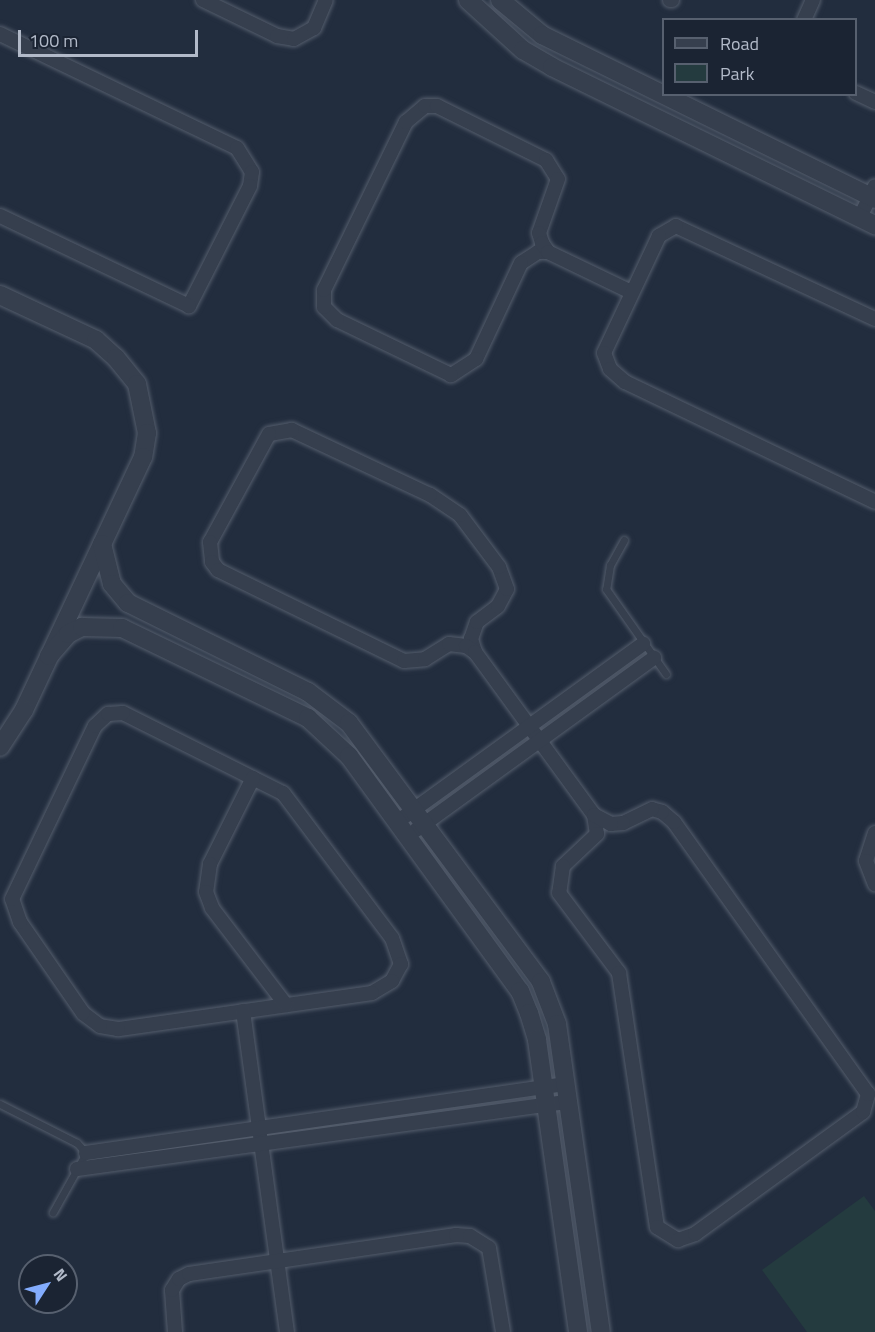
<!DOCTYPE html>
<html>
<head>
<meta charset="utf-8">
<style>
  body { margin:0 }
  #map { position:relative; width:875px; height:1332px; overflow:hidden; background:#222d3e; font-family:"Titillium Web",sans-serif }
  div>[style] { position:absolute }
  .green>* { inset:0; background:#243b3f }
  .roads { filter:drop-shadow(0 0 2px #545d6c) drop-shadow(0 0 2px #545d6c) }
  .service>* { height:7px; margin:-3.5px; padding:0 3.5px; transform-origin:3.5px; border-radius:3.5px; background:#363f4e }
  .minor>* { height:14px; margin:-7px; padding:0 7px; transform-origin:7px; border-radius:7px; background:#363f4e }
  .tertiary>* { height:18px; margin:-9px; padding:0 9px; transform-origin:9px; border-radius:9px; background:#363f4e }
  span { translate:-50% -50%; white-space:nowrap; text-align:center; line-height:1.15; -webkit-text-stroke:5px #1b2433; paint-order:stroke }
  .legend { position:absolute; left:662px; top:18px; width:195px; height:78px; box-sizing:border-box; background:#1b2433; border:2px solid #57606f; margin:0; padding:8px 10px; list-style:none; font-size:18px; color:#b2bac9 }
  .legend li { display:flex; align-items:center; gap:12px; height:30px }
  .legend b { width:30px; border:2px solid #57606f }
  .north { position:absolute; left:18px; top:1254px; width:60px; height:60px; box-sizing:border-box; background:#1b2433; border:2px solid #57606f; border-radius:50%; rotate:54deg; font-size:16px; font-weight:700; line-height:24px; text-align:center; color:#b2bac9 }
  .north::after { content:''; display:block; margin:auto; width:21px; height:27px; background:#83acfd; clip-path:polygon(50% 0,100% 100%,50% 72%,0 100%) }
  .scale { position:absolute; left:18px; top:30px; width:180px; height:27px; box-sizing:border-box; border:3px solid #b2bac9; border-top:0; padding-left:8px; font-size:18px; line-height:21px; white-space:nowrap; color:#b2bac9; -webkit-text-stroke:4px #1b2433; paint-order:stroke }
</style>
</head>
<body>
<div id="map">
  <div class="green">
    <div style="clip-path:polygon(864px 1196px,875px 1211px,875px 1332px,807px 1332px,762px 1270px)"></div>
  </div>
  <div class="roads">
    <div class="service">
      <div style="left:624px;top:540px;width:29px;rotate:119deg"></div>
      <div style="left:610px;top:565px;width:24px;rotate:99deg"></div>
      <div style="left:606px;top:589px;width:104px;rotate:54.8deg"></div>
      <div style="left:0;top:1104px;width:86px;rotate:26.9deg"></div>
      <div style="left:77px;top:1143px;width:13px;rotate:48deg"></div>
      <div style="left:86px;top:1153px;width:68px;rotate:119.2deg"></div>
    </div>
    <div class="minor">
      <div style="left:203px;top:0;width:82px;rotate:25.9deg"></div>
      <div style="left:277px;top:36px;width:17px;rotate:10deg"></div>
      <div style="left:294px;top:39px;width:23px;rotate:-29deg"></div>
      <div style="left:314px;top:28px;width:30px;rotate:-67deg"></div>
      <div style="left:670px;top:0;width:2px"></div>
      <div style="left:804px;top:20px;width:22px;rotate:-66deg"></div>
      <div style="left:0;top:34px;width:263px;rotate:25.7deg"></div>
      <div style="left:237px;top:148px;width:28px;rotate:58deg"></div>
      <div style="left:252px;top:172px;width:14px;rotate:98deg"></div>
      <div style="left:250px;top:186px;width:135px;rotate:116.9deg"></div>
      <div style="left:189px;top:306px;width:209px;rotate:-154.5deg"></div>
      <div style="left:856px;top:93px;width:21px;rotate:25deg"></div>
      <div style="left:860px;top:217px;width:34px;rotate:-64deg"></div>
      <div style="left:548px;top:252px;width:10px;rotate:180deg"></div>
      <div style="left:538px;top:252px;width:20px;rotate:147deg"></div>
      <div style="left:521px;top:263px;width:106px;rotate:115.1deg"></div>
      <div style="left:476px;top:359px;width:30px;rotate:147deg"></div>
      <div style="left:451px;top:375px;width:127px;rotate:-154.2deg"></div>
      <div style="left:337px;top:320px;width:18px;rotate:-135deg"></div>
      <div style="left:324px;top:307px;width:17px;rotate:-90deg"></div>
      <div style="left:324px;top:290px;width:187px;rotate:-64deg"></div>
      <div style="left:406px;top:122px;width:25px;rotate:-40deg"></div>
      <div style="left:425px;top:106px;width:12px"></div>
      <div style="left:437px;top:106px;width:122px;rotate:26.4deg"></div>
      <div style="left:546px;top:160px;width:22px;rotate:58deg"></div>
      <div style="left:558px;top:179px;width:57px;rotate:109.4deg"></div>
      <div style="left:539px;top:233px;width:10px;rotate:73deg"></div>
      <div style="left:542px;top:243px;width:11px;rotate:56deg"></div>
      <div style="left:548px;top:252px;width:92px;rotate:25.7deg"></div>
      <div style="left:875px;top:319px;width:220px;rotate:-155deg"></div>
      <div style="left:676px;top:226px;width:20px;rotate:150deg"></div>
      <div style="left:659px;top:236px;width:129px;rotate:115.2deg"></div>
      <div style="left:604px;top:353px;width:17px;rotate:69deg"></div>
      <div style="left:610px;top:369px;width:20px;rotate:41deg"></div>
      <div style="left:625px;top:382px;width:277px;rotate:25.6deg"></div>
      <div style="left:475px;top:652px;width:14px;rotate:-107deg"></div>
      <div style="left:471px;top:639px;width:18px;rotate:-71deg"></div>
      <div style="left:477px;top:622px;width:26px;rotate:-37deg"></div>
      <div style="left:498px;top:606px;width:19px;rotate:-62deg"></div>
      <div style="left:507px;top:589px;width:23px;rotate:-110deg"></div>
      <div style="left:499px;top:567px;width:65px;rotate:-126.9deg"></div>
      <div style="left:460px;top:515px;width:36px;rotate:-146deg"></div>
      <div style="left:430px;top:495px;width:153px;rotate:-154.8deg"></div>
      <div style="left:292px;top:430px;width:23px;rotate:170deg"></div>
      <div style="left:269px;top:434px;width:123px;rotate:118.6deg"></div>
      <div style="left:210px;top:542px;width:20px;rotate:84deg"></div>
      <div style="left:212px;top:562px;width:10px;rotate:53deg"></div>
      <div style="left:218px;top:570px;width:207px;rotate:26.1deg"></div>
      <div style="left:404px;top:661px;width:21px;rotate:-5deg"></div>
      <div style="left:425px;top:659px;width:28px;rotate:-32deg"></div>
      <div style="left:449px;top:644px;width:17px;rotate:7deg"></div>
      <div style="left:466px;top:646px;width:11px;rotate:34deg"></div>
      <div style="left:475px;top:652px;width:202px;rotate:53.9deg"></div>
      <div style="left:594px;top:815px;width:19px;rotate:81deg"></div>
      <div style="left:597px;top:834px;width:47px;rotate:136.7deg"></div>
      <div style="left:563px;top:866px;width:27px;rotate:98deg"></div>
      <div style="left:559px;top:893px;width:100px;rotate:53.1deg"></div>
      <div style="left:619px;top:973px;width:257px;rotate:81.5deg"></div>
      <div style="left:657px;top:1227px;width:25px;rotate:32deg"></div>
      <div style="left:678px;top:1240px;width:18px;rotate:-19deg"></div>
      <div style="left:695px;top:1234px;width:208px;rotate:-36deg"></div>
      <div style="left:863px;top:1112px;width:19px;rotate:-74deg"></div>
      <div style="left:868px;top:1094px;width:334px;rotate:-125.5deg"></div>
      <div style="left:674px;top:822px;width:16px;rotate:-140deg"></div>
      <div style="left:662px;top:812px;width:10px;rotate:-163deg"></div>
      <div style="left:652px;top:809px;width:32px;rotate:154deg"></div>
      <div style="left:623px;top:823px;width:12px;rotate:175deg"></div>
      <div style="left:611px;top:824px;width:19px;rotate:-152deg"></div>
      <div style="left:123px;top:713px;width:179px;rotate:26.6deg"></div>
      <div style="left:283px;top:793px;width:181px;rotate:53.1deg"></div>
      <div style="left:392px;top:938px;width:28px;rotate:71deg"></div>
      <div style="left:401px;top:964px;width:19px;rotate:118deg"></div>
      <div style="left:392px;top:981px;width:23px;rotate:149deg"></div>
      <div style="left:372px;top:993px;width:257px;rotate:171.9deg"></div>
      <div style="left:118px;top:1029px;width:18px;rotate:-171deg"></div>
      <div style="left:100px;top:1026px;width:21px;rotate:-143deg"></div>
      <div style="left:83px;top:1013px;width:111px;rotate:-124.7deg"></div>
      <div style="left:20px;top:922px;width:24px;rotate:-109deg"></div>
      <div style="left:12px;top:899px;width:192px;rotate:-64.4deg"></div>
      <div style="left:95px;top:726px;width:18px;rotate:-43deg"></div>
      <div style="left:108px;top:714px;width:15px;rotate:-4deg"></div>
      <div style="left:253px;top:778px;width:96px;rotate:116.6deg"></div>
      <div style="left:210px;top:864px;width:28px;rotate:98deg"></div>
      <div style="left:206px;top:892px;width:17px;rotate:69deg"></div>
      <div style="left:212px;top:908px;width:122px;rotate:52.7deg"></div>
      <div style="left:397px;top:822px;width:304px;rotate:-35.9deg"></div>
      <div style="left:416px;top:830px;width:294px;rotate:-35.9deg"></div>
      <div style="left:875px;top:833px;width:29px;rotate:108deg"></div>
      <div style="left:866px;top:861px;width:25px;rotate:69deg"></div>
      <div style="left:243px;top:1011px;width:324px;rotate:82.2deg"></div>
      <div style="left:86px;top:1153px;width:485px;rotate:-8.2deg"></div>
      <div style="left:77px;top:1169px;width:497px;rotate:-7.8deg"></div>
      <div style="left:175px;top:1332px;width:42px;rotate:-94.1deg"></div>
      <div style="left:172px;top:1290px;width:13px;rotate:-58deg"></div>
      <div style="left:179px;top:1279px;width:11px;rotate:-27deg"></div>
      <div style="left:189px;top:1274px;width:270px;rotate:-8.3deg"></div>
      <div style="left:456px;top:1235px;width:14px;rotate:4deg"></div>
      <div style="left:470px;top:1236px;width:22px;rotate:32deg"></div>
      <div style="left:489px;top:1248px;width:85px;rotate:80.5deg"></div>
    </div>
    <div class="tertiary">
      <div style="left:468px;top:0;width:74px;rotate:42.3deg"></div>
      <div style="left:523px;top:50px;width:34px;rotate:30deg"></div>
      <div style="left:552px;top:67px;width:360px;rotate:26.1deg"></div>
      <div style="left:500px;top:0;width:55px;rotate:39.8deg"></div>
      <div style="left:542px;top:35px;width:371px;rotate:26.2deg"></div>
      <div style="left:0;top:295px;width:106px;rotate:25.1deg"></div>
      <div style="left:96px;top:340px;width:27px;rotate:42deg"></div>
      <div style="left:116px;top:358px;width:33px;rotate:51deg"></div>
      <div style="left:137px;top:384px;width:50px;rotate:78.5deg"></div>
      <div style="left:147px;top:433px;width:24px;rotate:99deg"></div>
      <div style="left:143px;top:457px;width:280px;rotate:115.2deg"></div>
      <div style="left:24px;top:710px;width:44px;rotate:123deg"></div>
      <div style="left:102px;top:544px;width:41px;rotate:76deg"></div>
      <div style="left:112px;top:584px;width:25px;rotate:50deg"></div>
      <div style="left:128px;top:603px;width:201px;rotate:26.3deg"></div>
      <div style="left:308px;top:692px;width:51px;rotate:37.1deg"></div>
      <div style="left:349px;top:723px;width:322px;rotate:53.4deg"></div>
      <div style="left:541px;top:982px;width:45px;rotate:69.1deg"></div>
      <div style="left:557px;top:1024px;width:311px;rotate:81.9deg"></div>
      <div style="left:49px;top:656px;width:29px;rotate:-49deg"></div>
      <div style="left:68px;top:634px;width:16px;rotate:-27deg"></div>
      <div style="left:82px;top:627px;width:40px;rotate:1.4deg"></div>
      <div style="left:122px;top:628px;width:207px;rotate:25.8deg"></div>
      <div style="left:308px;top:718px;width:56px;rotate:42.8deg"></div>
      <div style="left:349px;top:756px;width:291px;rotate:54deg"></div>
      <div style="left:520px;top:991px;width:24px;rotate:68deg"></div>
      <div style="left:529px;top:1013px;width:28px;rotate:73deg"></div>
      <div style="left:537px;top:1040px;width:295px;rotate:82deg"></div>
    </div>
  </div>
  <ul class="legend">
  <li><b style="height:8px;background:#363f4e"></b>Road</li>
  <li><b style="height:16px;background:#243b3f"></b>Park</li>
  </ul>
  <div class="north">N</div>
  <div class="scale">100 m</div>
</div>
</body>
</html>
